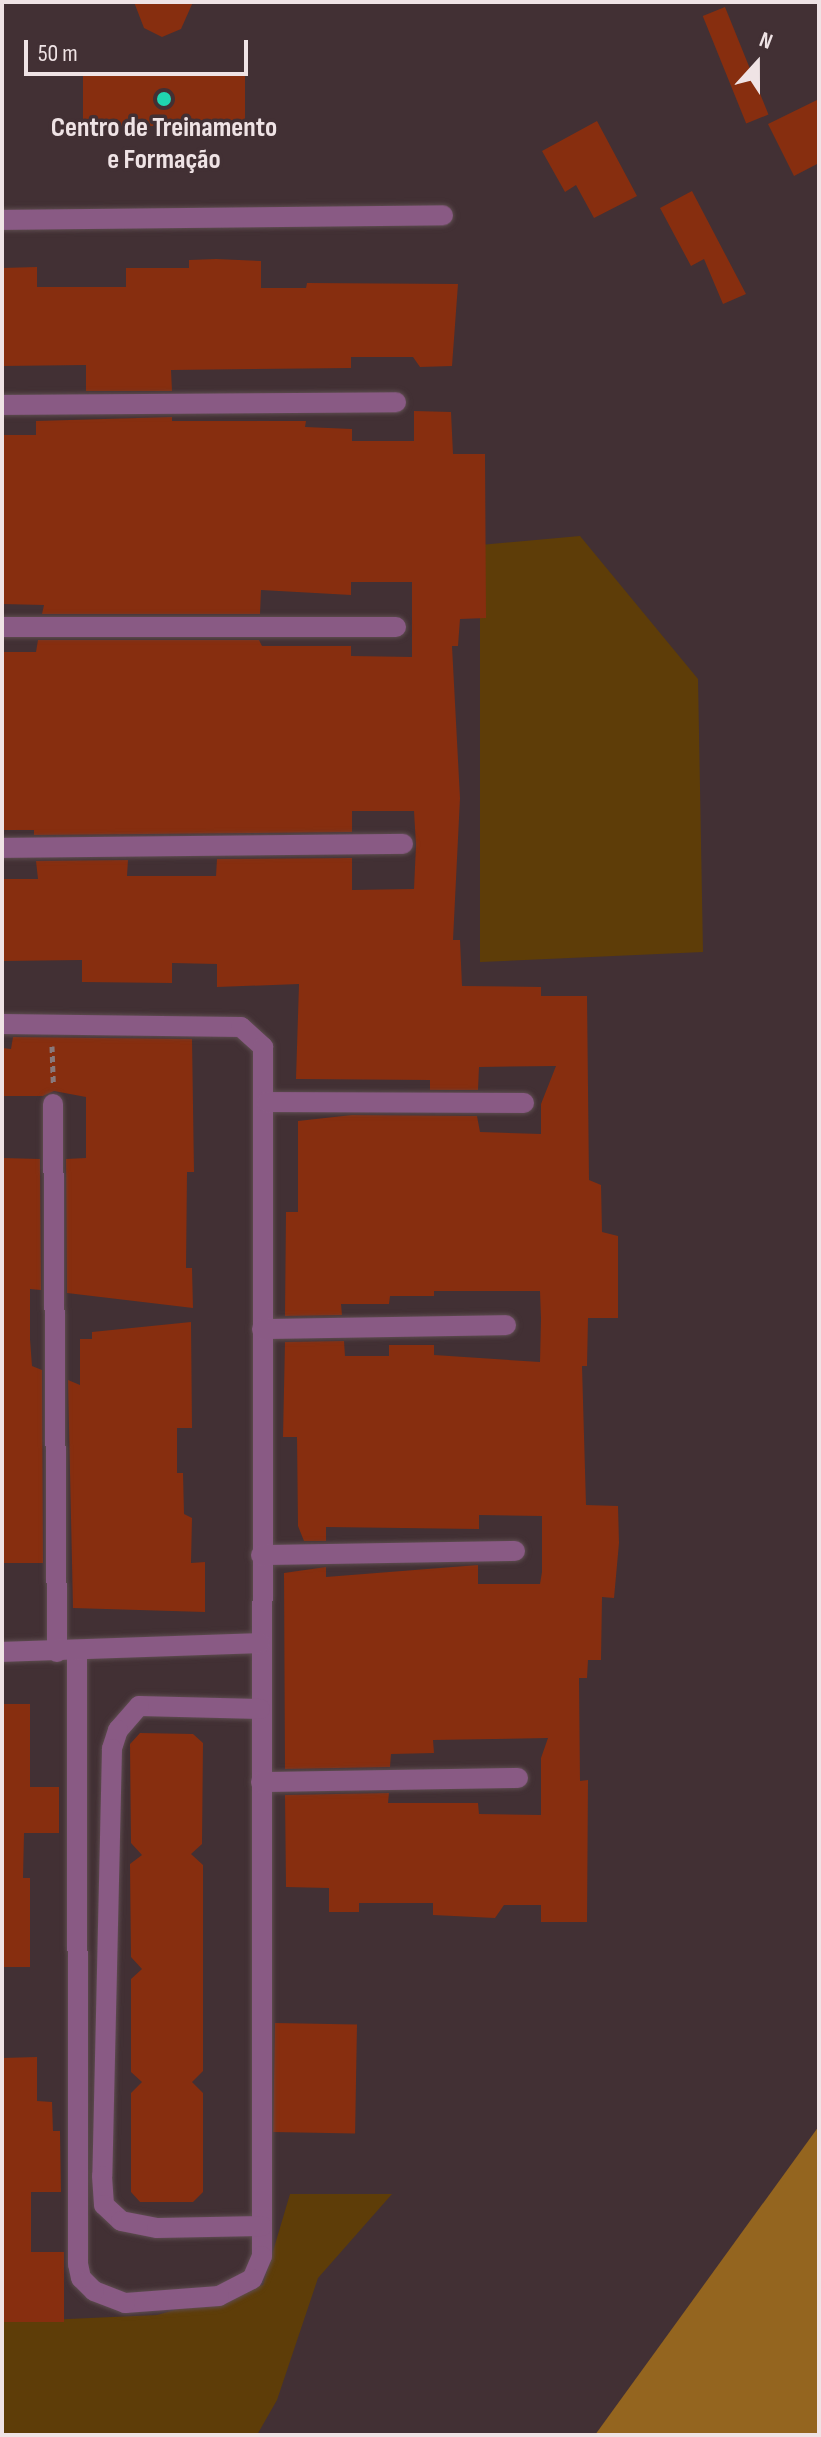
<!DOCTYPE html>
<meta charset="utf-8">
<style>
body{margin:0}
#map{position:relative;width:821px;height:2437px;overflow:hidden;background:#423034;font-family:"Sofia Sans Condensed",sans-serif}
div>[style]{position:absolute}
.green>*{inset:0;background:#5e3d08}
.forest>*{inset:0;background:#94651f}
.building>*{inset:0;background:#872e0f;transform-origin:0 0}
.path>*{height:5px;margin-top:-2.5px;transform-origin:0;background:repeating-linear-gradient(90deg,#88797c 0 6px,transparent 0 10px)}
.roads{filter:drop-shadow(0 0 2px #5e4d50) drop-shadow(0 0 2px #5e4d50)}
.minor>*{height:20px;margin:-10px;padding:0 10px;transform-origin:10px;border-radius:10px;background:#895a84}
.dots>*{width:22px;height:22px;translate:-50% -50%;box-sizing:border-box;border:4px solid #423034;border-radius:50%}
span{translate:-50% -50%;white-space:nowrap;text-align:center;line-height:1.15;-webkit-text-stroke:7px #423034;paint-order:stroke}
.poi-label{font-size:28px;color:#efe3e5;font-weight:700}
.frame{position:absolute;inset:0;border:4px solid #efe3e5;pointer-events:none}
.north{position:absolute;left:717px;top:24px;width:80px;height:80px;-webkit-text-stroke:6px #423034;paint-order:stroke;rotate:21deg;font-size:22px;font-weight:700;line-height:32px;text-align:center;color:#efe3e5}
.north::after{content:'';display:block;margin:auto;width:28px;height:36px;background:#efe3e5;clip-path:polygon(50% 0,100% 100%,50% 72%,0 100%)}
.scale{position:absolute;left:24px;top:40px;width:224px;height:36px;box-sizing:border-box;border:4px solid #efe3e5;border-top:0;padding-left:10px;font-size:24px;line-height:28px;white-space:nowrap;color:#efe3e5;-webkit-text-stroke:6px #423034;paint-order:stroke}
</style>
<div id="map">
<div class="green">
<i style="clip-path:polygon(580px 536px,698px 679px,703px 952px,480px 962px,480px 545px)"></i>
<i style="clip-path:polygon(290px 2194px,392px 2194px,318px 2278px,277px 2400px,257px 2435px,2px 2435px,2px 2322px,157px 2315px,263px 2285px)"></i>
</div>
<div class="forest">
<i style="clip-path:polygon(819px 2126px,819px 2435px,595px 2435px)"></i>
</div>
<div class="building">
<i style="clip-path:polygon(134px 2px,193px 2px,181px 29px,162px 37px,144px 28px)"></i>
<i style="left:725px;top:7px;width:116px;height:24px;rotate:68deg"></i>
<i style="left:83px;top:72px;width:162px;height:54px"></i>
<i style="clip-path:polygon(819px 99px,819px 163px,794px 176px,768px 124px)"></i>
<i style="clip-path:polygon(597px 121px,637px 196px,594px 218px,576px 185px,565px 192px,542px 151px)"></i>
<i style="clip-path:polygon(692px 191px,746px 294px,723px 304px,704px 259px,691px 266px,660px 208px)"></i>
<i style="clip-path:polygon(216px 259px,261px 261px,261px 288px,306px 288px,307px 283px,458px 284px,452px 366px,420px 367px,413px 357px,351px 357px,351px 368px,171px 370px,172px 391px,86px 391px,86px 365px,2px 366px,2px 268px,37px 267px,37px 287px,126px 287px,126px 268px,189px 268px,189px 260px)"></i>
<i style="clip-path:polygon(414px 411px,451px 412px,453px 454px,485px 454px,486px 618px,460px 619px,458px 646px,452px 646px,460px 798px,453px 940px,460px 940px,462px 986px,541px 987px,541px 996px,587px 996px,589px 1180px,601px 1185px,602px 1232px,618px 1236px,618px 1318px,588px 1318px,587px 1366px,582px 1366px,586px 1505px,618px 1506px,619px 1543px,614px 1598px,602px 1597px,601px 1660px,588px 1660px,587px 1678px,579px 1678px,580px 1781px,588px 1780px,587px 1922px,541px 1922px,541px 1905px,504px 1905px,495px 1918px,433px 1915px,433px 1903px,359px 1903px,359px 1912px,329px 1912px,329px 1888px,286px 1887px,285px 1795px,389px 1793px,388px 1803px,478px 1803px,479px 1814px,541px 1815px,541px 1758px,548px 1738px,433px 1740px,434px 1753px,391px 1754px,390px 1767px,285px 1769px,284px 1573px,326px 1567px,326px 1577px,478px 1565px,478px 1584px,540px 1584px,542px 1572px,542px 1516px,479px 1515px,479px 1529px,326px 1527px,326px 1541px,304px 1541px,298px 1526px,297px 1437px,283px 1437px,285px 1342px,344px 1341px,345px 1356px,389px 1356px,389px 1345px,434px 1345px,434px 1355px,540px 1362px,541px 1319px,540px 1291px,434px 1291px,434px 1296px,390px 1296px,389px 1304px,341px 1304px,342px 1315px,285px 1316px,286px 1212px,298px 1212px,298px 1121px,352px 1115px,477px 1116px,480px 1132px,541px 1134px,541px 1104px,556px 1066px,479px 1067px,478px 1090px,430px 1090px,430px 1080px,296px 1079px,299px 984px,217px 987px,217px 964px,172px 963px,172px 983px,82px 982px,82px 960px,2px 961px,2px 879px,38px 879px,36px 861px,128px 860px,127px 876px,216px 876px,217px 859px,352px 858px,352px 890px,414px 889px,416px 845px,414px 811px,352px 811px,352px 832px,34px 835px,34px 830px,2px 830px,2px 652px,36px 652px,38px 640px,259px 640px,262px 646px,351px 646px,351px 656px,412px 657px,412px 582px,351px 582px,351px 595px,261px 590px,260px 614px,42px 614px,44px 605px,2px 604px,2px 435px,36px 435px,36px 421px,172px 417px,172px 421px,306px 421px,305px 427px,352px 429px,352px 441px,414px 441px)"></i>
<i style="clip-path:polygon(13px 1037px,192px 1039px,194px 1172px,187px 1172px,186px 1268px,192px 1268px,193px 1308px,67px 1293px,66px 1159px,86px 1158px,86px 1097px,54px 1091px,43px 1096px,2px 1096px,2px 1048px,11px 1049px)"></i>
<i style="clip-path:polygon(2px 1158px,40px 1159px,41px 1290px,30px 1289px,30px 1339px,32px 1366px,42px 1370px,43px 1563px,2px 1563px)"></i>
<i style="clip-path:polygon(191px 1322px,192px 1428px,177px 1428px,177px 1473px,183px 1473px,184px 1514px,192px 1518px,191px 1563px,205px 1562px,205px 1612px,73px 1608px,68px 1380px,80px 1385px,80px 1339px,92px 1339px,92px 1332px)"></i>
<i style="clip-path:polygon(2px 1704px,30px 1704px,30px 1787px,59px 1787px,59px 1833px,24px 1833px,23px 1878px,30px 1878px,30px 1967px,2px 1967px)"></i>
<i style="clip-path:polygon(140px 1733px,193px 1734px,203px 1743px,202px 1844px,191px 1854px,203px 1865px,203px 2071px,192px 2082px,203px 2093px,203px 2192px,193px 2202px,140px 2202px,131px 2192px,131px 2093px,142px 2082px,131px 2072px,131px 1979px,142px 1969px,131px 1957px,130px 1864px,142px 1855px,131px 1843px,130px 1744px)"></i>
<i style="left:275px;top:2023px;width:82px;height:109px;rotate:1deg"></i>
<i style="clip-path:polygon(37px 2057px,37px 2101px,52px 2102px,53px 2131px,60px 2131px,61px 2192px,31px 2192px,31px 2252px,64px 2252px,64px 2322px,4px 2322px,2px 2058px)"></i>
</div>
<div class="path">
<i style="left:52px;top:1046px;width:38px;rotate:88deg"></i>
</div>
<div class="roads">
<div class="minor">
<i style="left:2px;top:220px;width:441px;rotate:-0.6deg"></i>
<i style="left:2px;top:405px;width:394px;rotate:-0.4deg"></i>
<i style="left:2px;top:627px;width:394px"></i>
<i style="left:2px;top:848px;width:401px;rotate:-0.6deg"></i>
<i style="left:2px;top:1024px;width:239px;rotate:0.7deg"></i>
<i style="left:241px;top:1027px;width:30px;rotate:42deg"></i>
<i style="left:263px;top:1047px;width:1209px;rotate:90.05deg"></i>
<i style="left:262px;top:2256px;width:25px;rotate:113deg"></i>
<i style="left:252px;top:2279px;width:37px;rotate:153deg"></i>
<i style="left:219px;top:2296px;width:94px;rotate:175.7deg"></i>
<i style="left:125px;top:2303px;width:33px;rotate:-159deg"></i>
<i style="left:94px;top:2291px;width:18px;rotate:-135deg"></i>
<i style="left:81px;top:2278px;width:14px;rotate:-102deg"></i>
<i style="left:78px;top:2264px;width:613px;rotate:-90.09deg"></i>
<i style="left:267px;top:1102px;width:257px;rotate:0.2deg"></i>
<i style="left:53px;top:1104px;width:548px;rotate:89.58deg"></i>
<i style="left:262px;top:1329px;width:244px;rotate:-0.9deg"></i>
<i style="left:261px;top:1555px;width:254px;rotate:-0.9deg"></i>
<i style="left:2px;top:1652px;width:258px;rotate:-2deg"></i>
<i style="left:260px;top:1709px;width:121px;rotate:-178.6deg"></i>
<i style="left:139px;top:1706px;width:32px;rotate:131deg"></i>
<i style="left:118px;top:1730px;width:20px;rotate:108deg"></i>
<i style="left:112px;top:1749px;width:427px;rotate:91.3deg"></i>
<i style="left:102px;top:2176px;width:29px;rotate:86deg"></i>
<i style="left:104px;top:2205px;width:23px;rotate:43deg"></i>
<i style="left:121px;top:2221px;width:37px;rotate:11deg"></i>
<i style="left:157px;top:2228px;width:105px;rotate:-1.1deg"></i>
<i style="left:261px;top:1782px;width:257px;rotate:-0.9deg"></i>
</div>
</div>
<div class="dots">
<i style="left:164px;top:99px;background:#20d5b0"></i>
</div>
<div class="poi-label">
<span style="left:164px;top:144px">Centro de Treinamento<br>e Formação</span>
</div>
<div class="frame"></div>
<div class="north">N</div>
<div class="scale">50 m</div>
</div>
